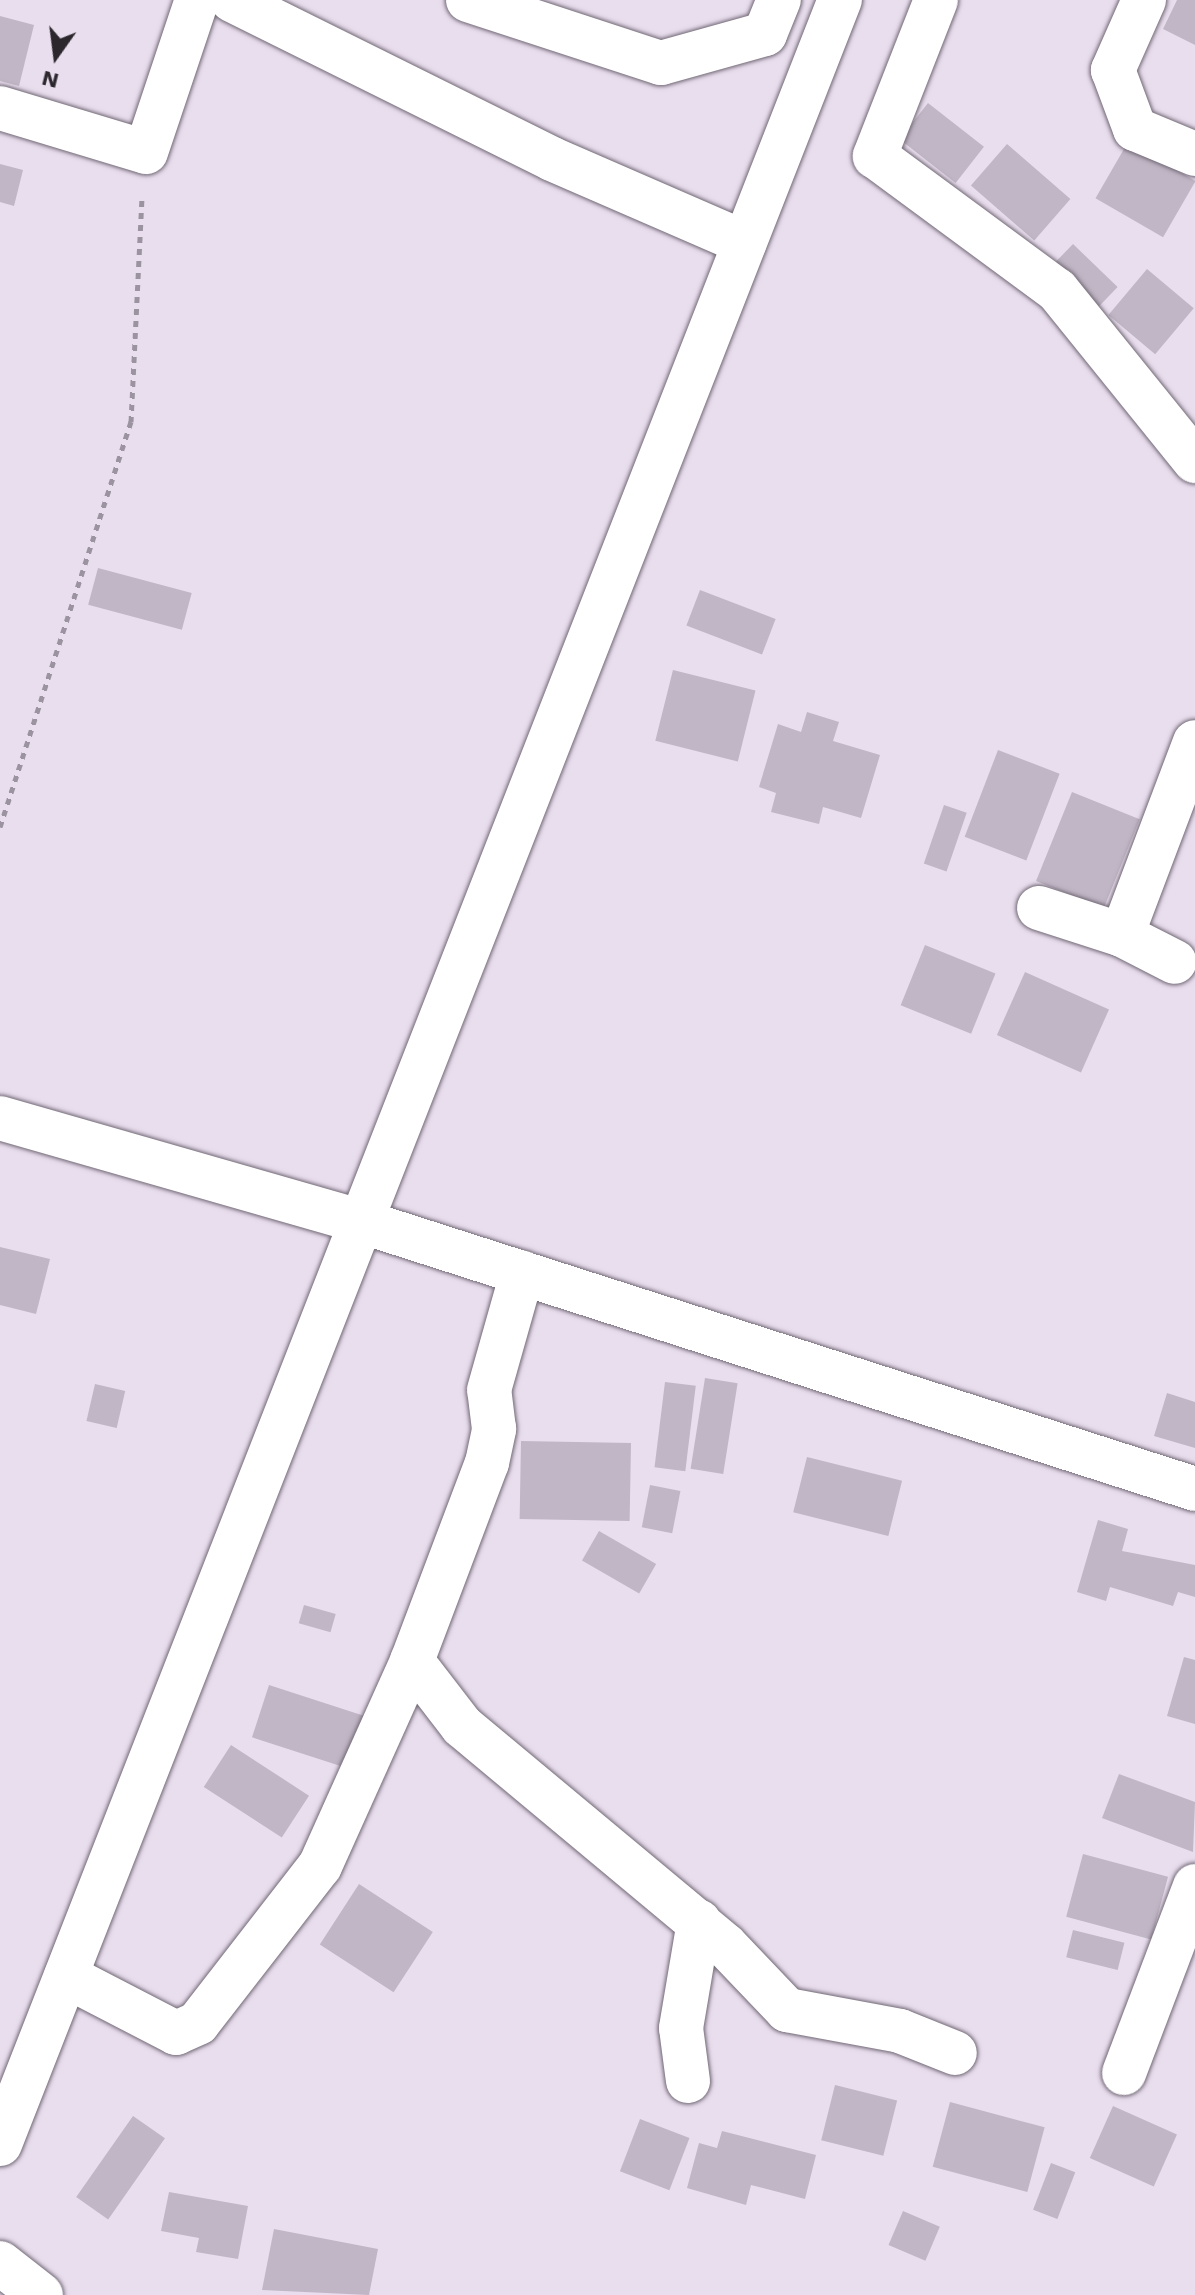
<!DOCTYPE html>
<style>
body{margin:0}
#map{position:relative;width:1195px;height:2295px;overflow:hidden;background:#e9deee;font-family:"Work Sans",sans-serif}
div>[style]{position:absolute}
.building>*{inset:0;background:#c0b6c5;transform-origin:0 0}
.path>*{height:5px;margin-top:-2.5px;transform-origin:0;background:repeating-linear-gradient(90deg,#9b939f 0 6px,transparent 0 12px)}
.roads{filter:drop-shadow(0 0 2px #716875) drop-shadow(0 0 2px #716875)}
.minor>*{height:44px;margin:-22px;padding:0 22px;transform-origin:22px;border-radius:22px;background:#fff}
.tertiary>*{height:44px;margin:-22px;padding:0 22px;transform-origin:22px;border-radius:22px;background:#fff}
span{translate:-50% -50%;white-space:nowrap;text-align:center;line-height:1.15;-webkit-text-stroke:7px #e9deee;paint-order:stroke}
.north{position:absolute;left:16px;top:16px;width:80px;height:80px;-webkit-text-stroke:6px #e9deee;paint-order:stroke;rotate:194deg;font-size:22px;font-weight:700;line-height:32px;text-align:center;color:#2b272d}
.north::after{content:'';display:block;margin:auto;width:28px;height:36px;background:#2b272d;clip-path:polygon(50% 0,100% 100%,50% 72%,0 100%)}
</style>
<div id="map">
<div class="building">
<i style="clip-path:polygon(1177px 0,1195px 0,1195px 45px,1163px 29px)"></i>
<i style="clip-path:polygon(0 16px,34px 25px,19px 86px,0 81px)"></i>
<i style="left:928px;top:103px;width:71px;height:46px;rotate:38deg"></i>
<i style="left:1128px;top:142px;width:78px;height:65px;rotate:30deg"></i>
<i style="left:1007px;top:144px;width:84px;height:55px;rotate:41deg"></i>
<i style="clip-path:polygon(0 164px,23px 170px,14px 206px,0 202px)"></i>
<i style="left:1073px;top:244px;width:62px;height:29px;rotate:44deg"></i>
<i style="left:1147px;top:269px;width:61px;height:60px;rotate:40deg"></i>
<i style="left:98px;top:568px;width:97px;height:38px;rotate:15deg"></i>
<i style="left:700px;top:590px;width:81px;height:38px;rotate:21deg"></i>
<i style="left:673px;top:670px;width:85px;height:73px;rotate:14deg"></i>
<i style="clip-path:polygon(807px 712px,839px 722px,833px 741px,880px 755px,861px 818px,823px 807px,819px 824px,771px 812px,776px 793px,759px 787px,778px 724px,801px 732px)"></i>
<i style="left:998px;top:750px;width:66px;height:93px;rotate:21deg"></i>
<i style="left:1072px;top:792px;width:73px;height:96px;rotate:22deg"></i>
<i style="left:944px;top:805px;width:24px;height:62px;rotate:19deg"></i>
<i style="left:925px;top:945px;width:76px;height:65px;rotate:22deg"></i>
<i style="left:1025px;top:972px;width:92px;height:69px;rotate:24deg"></i>
<i style="clip-path:polygon(0 1247px,50px 1259px,36px 1314px,0 1305px)"></i>
<i style="left:705px;top:1378px;width:33px;height:92px;rotate:9deg"></i>
<i style="left:665px;top:1382px;width:31px;height:86px;rotate:7deg"></i>
<i style="left:95px;top:1384px;width:31px;height:38px;rotate:13deg"></i>
<i style="clip-path:polygon(1167px 1393px,1195px 1402px,1195px 1448px,1154px 1436px)"></i>
<i style="left:521px;top:1441px;width:110px;height:78px;rotate:1deg"></i>
<i style="left:807px;top:1457px;width:98px;height:57px;rotate:14deg"></i>
<i style="left:650px;top:1485px;width:31px;height:43px;rotate:11deg"></i>
<i style="clip-path:polygon(1098px 1520px,1128px 1529px,1122px 1551px,1195px 1565px,1195px 1597px,1178px 1592px,1173px 1606px,1110px 1587px,1106px 1601px,1077px 1592px)"></i>
<i style="left:599px;top:1531px;width:66px;height:34px;rotate:30deg"></i>
<i style="left:304px;top:1605px;width:33px;height:19px;rotate:16deg"></i>
<i style="clip-path:polygon(1184px 1657px,1195px 1660px,1195px 1724px,1167px 1716px)"></i>
<i style="left:269px;top:1685px;width:102px;height:55px;rotate:18deg"></i>
<i style="left:231px;top:1745px;width:93px;height:50px;rotate:33deg"></i>
<i style="clip-path:polygon(1119px 1774px,1195px 1802px,1193px 1852px,1102px 1818px)"></i>
<i style="left:1083px;top:1854px;width:88px;height:65px;rotate:15deg"></i>
<i style="left:359px;top:1884px;width:88px;height:72px;rotate:33deg"></i>
<i style="left:1073px;top:1930px;width:53px;height:28px;rotate:14deg"></i>
<i style="left:835px;top:2085px;width:64px;height:57px;rotate:14deg"></i>
<i style="left:950px;top:2102px;width:98px;height:67px;rotate:15deg"></i>
<i style="left:1113px;top:2106px;width:70px;height:57px;rotate:24deg"></i>
<i style="left:133px;top:2116px;width:39px;height:99px;rotate:35deg"></i>
<i style="left:640px;top:2119px;width:53px;height:56px;rotate:21deg"></i>
<i style="clip-path:polygon(722px 2131px,816px 2155px,805px 2199px,751px 2185px,746px 2205px,687px 2188px,699px 2143px,717px 2148px)"></i>
<i style="left:1051px;top:2163px;width:26px;height:50px;rotate:21deg"></i>
<i style="clip-path:polygon(169px 2192px,248px 2206px,238px 2259px,196px 2252px,199px 2238px,161px 2231px)"></i>
<i style="left:903px;top:2211px;width:40px;height:37px;rotate:23deg"></i>
<i style="clip-path:polygon(274px 2229px,378px 2249px,369px 2295px,262px 2290px)"></i>
</div>
<div class="path">
<i style="left:0;top:827px;width:426px;rotate:-72.1deg"></i>
<i style="left:131px;top:422px;width:226px;rotate:-87.2deg"></i>
</div>
<div class="roads">
<div class="minor">
<i style="left:468px;top:0;width:203px;rotate:18.1deg"></i>
<i style="left:661px;top:63px;width:108px;rotate:-15.6deg"></i>
<i style="left:765px;top:34px;width:37px;rotate:-68deg"></i>
<i style="left:936px;top:0;width:168px;rotate:111.4deg"></i>
<i style="left:875px;top:156px;width:226px;rotate:36.4deg"></i>
<i style="left:1057px;top:290px;width:220px;rotate:51.1deg"></i>
<i style="left:1144px;top:0;width:77px;rotate:113.9deg"></i>
<i style="left:1113px;top:70px;width:63px;rotate:69.6deg"></i>
<i style="left:1135px;top:129px;width:65px;rotate:22.6deg"></i>
<i style="left:0;top:108px;width:152px;rotate:16.8deg"></i>
<i style="left:146px;top:152px;width:160px;rotate:-71.5deg"></i>
<i style="left:1039px;top:908px;width:87px;rotate:18deg"></i>
<i style="left:1122px;top:935px;width:59px;rotate:27deg"></i>
<i style="left:1122px;top:935px;width:206px;rotate:-69.3deg"></i>
<i style="left:0;top:1118px;width:374px;rotate:16deg"></i>
<i style="left:360px;top:1221px;width:877px;rotate:17.79deg"></i>
<i style="left:412px;top:1661px;width:82px;rotate:52.4deg"></i>
<i style="left:462px;top:1726px;width:342px;rotate:39.8deg"></i>
<i style="left:725px;top:1945px;width:90px;rotate:46.4deg"></i>
<i style="left:787px;top:2010px;width:115px;rotate:10.5deg"></i>
<i style="left:900px;top:2031px;width:59px;rotate:21.8deg"></i>
<i style="left:66px;top:1976px;width:124px;rotate:27.4deg"></i>
<i style="left:176px;top:2033px;width:24px;rotate:-24deg"></i>
<i style="left:198px;top:2023px;width:199px;rotate:-52.2deg"></i>
<i style="left:320px;top:1866px;width:225px;rotate:-65.8deg"></i>
<i style="left:412px;top:1661px;width:212px;rotate:-69.3deg"></i>
<i style="left:487px;top:1463px;width:35px;rotate:-78deg"></i>
<i style="left:494px;top:1429px;width:39px;rotate:-97deg"></i>
<i style="left:489px;top:1390px;width:122px;rotate:-74.2deg"></i>
<i style="left:1124px;top:2073px;width:200px;rotate:-69.2deg"></i>
<i style="left:688px;top:2081px;width:53px;rotate:-97.5deg"></i>
<i style="left:681px;top:2028px;width:108px;rotate:-80.4deg"></i>
<i style="left:0;top:2263px;width:52px;rotate:38deg"></i>
</div>
<div class="tertiary">
<i style="left:232px;top:0;width:357px;rotate:26.4deg"></i>
<i style="left:552px;top:159px;width:210px;rotate:23.5deg"></i>
<i style="left:0;top:2144px;width:2303px;rotate:-68.61deg"></i>
</div>
</div>
<div class="north">N</div>
</div>
